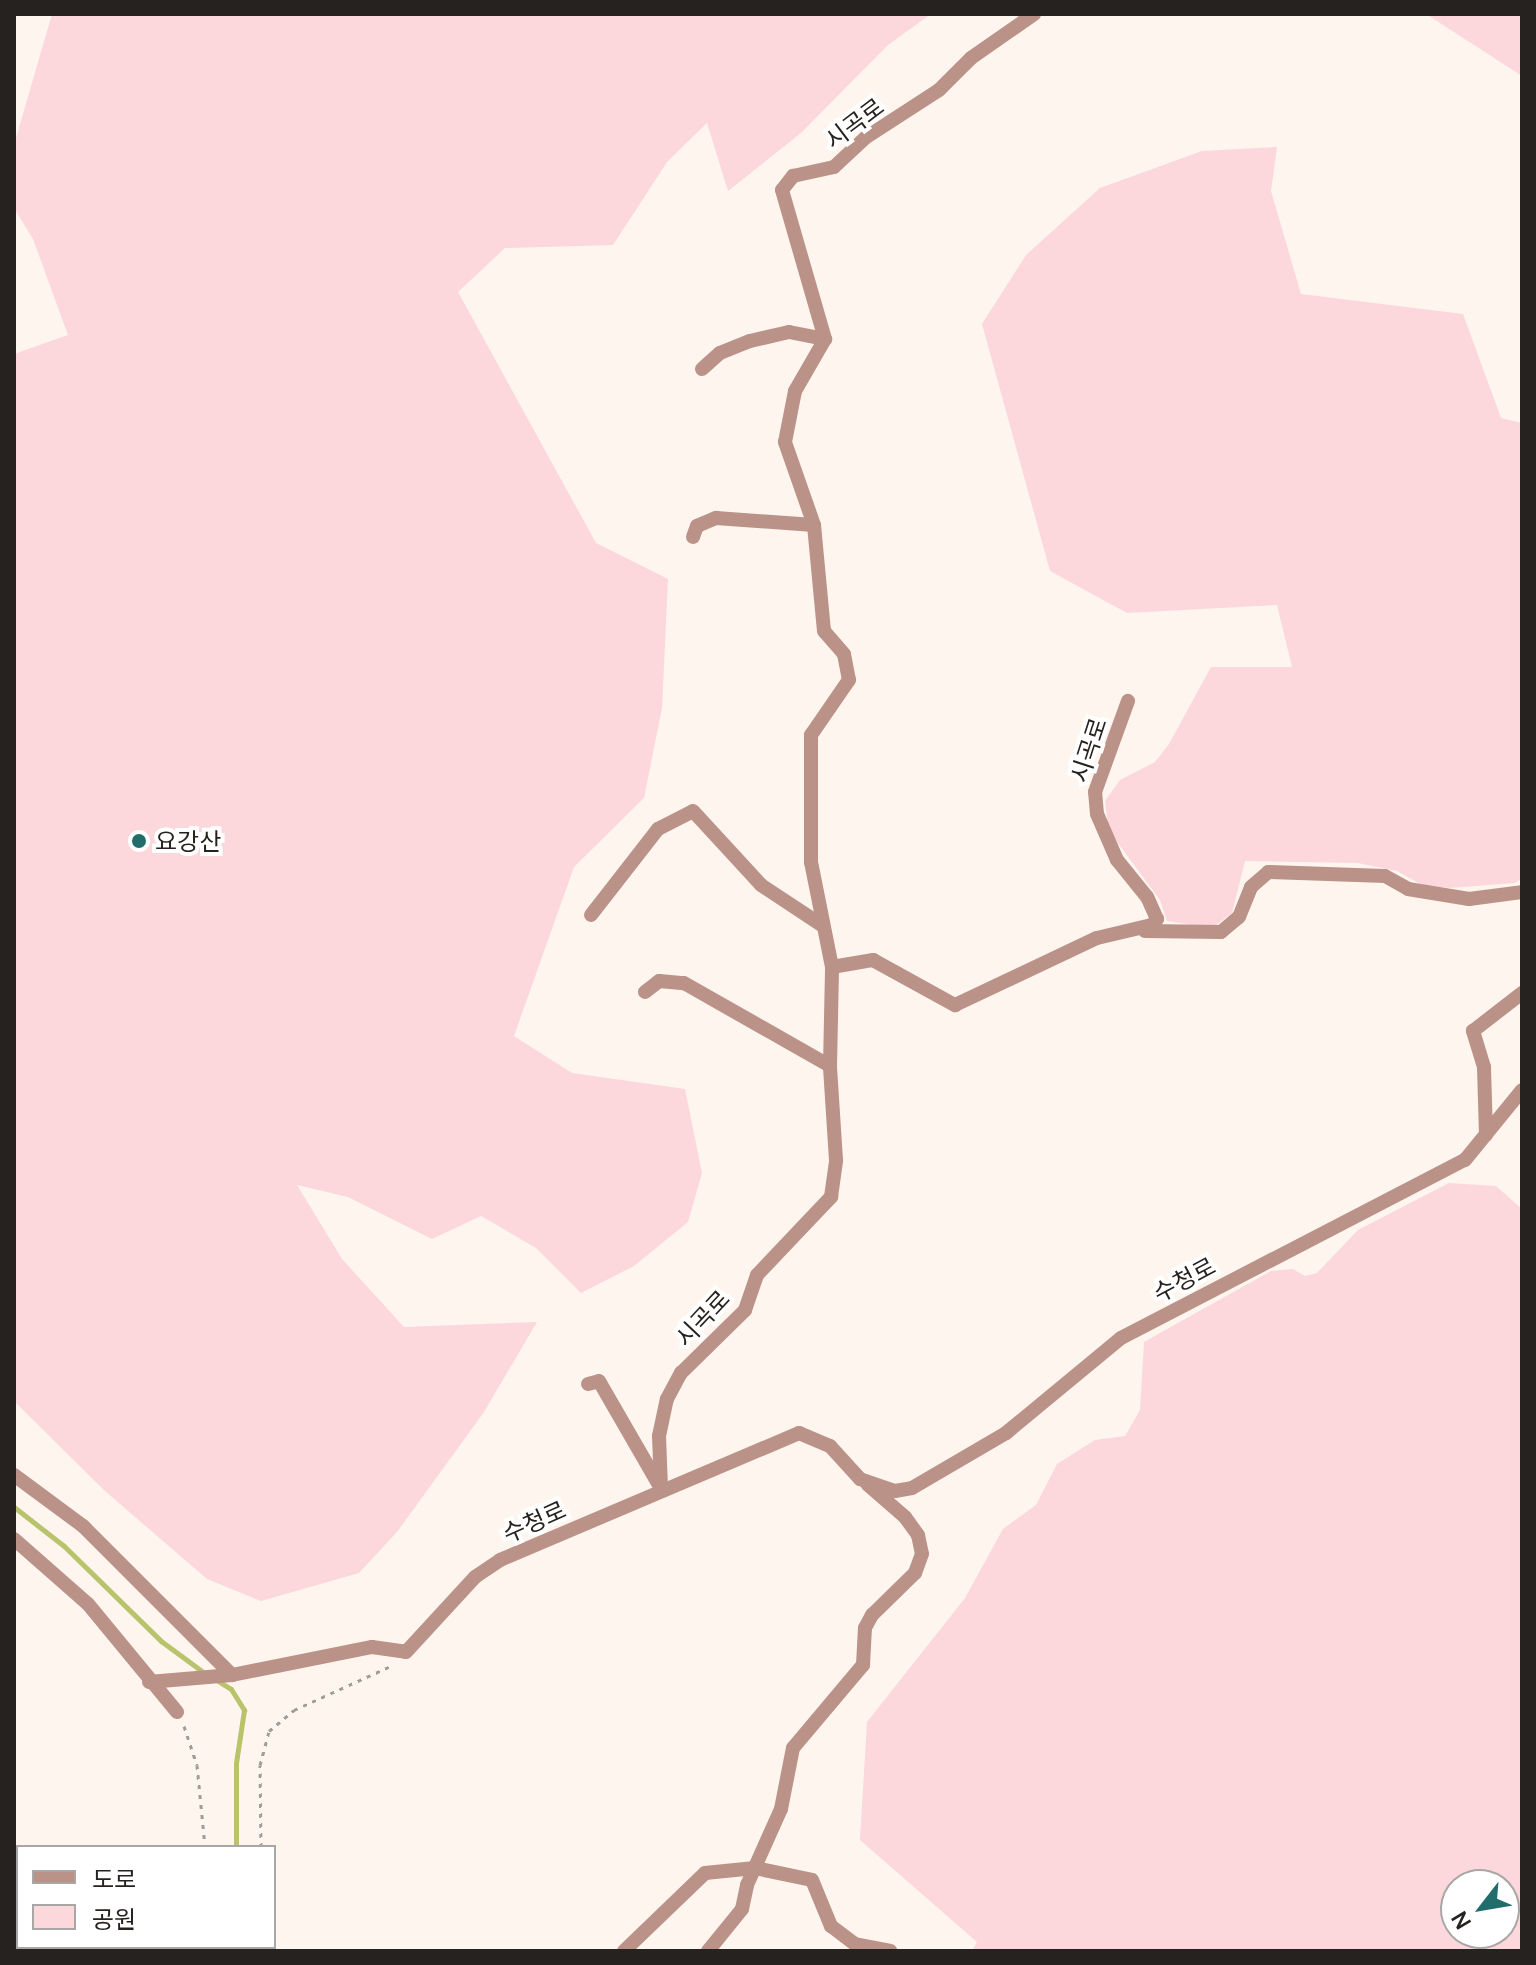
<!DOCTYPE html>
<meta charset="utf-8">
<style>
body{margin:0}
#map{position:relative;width:1536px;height:1965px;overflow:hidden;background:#fdf5ee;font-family:Manrope,"Noto Sans KR",sans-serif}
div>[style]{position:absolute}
.green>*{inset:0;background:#fcd7dc}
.stream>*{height:5px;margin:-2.5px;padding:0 2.5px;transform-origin:2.5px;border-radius:2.5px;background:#b9c36b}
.path>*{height:3px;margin-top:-1.5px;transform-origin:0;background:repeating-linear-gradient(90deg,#a29c97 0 4px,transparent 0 10px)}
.street>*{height:14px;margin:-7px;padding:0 7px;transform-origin:7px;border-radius:7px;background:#ba9288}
.dots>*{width:22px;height:22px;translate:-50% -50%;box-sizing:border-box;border:4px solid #fff;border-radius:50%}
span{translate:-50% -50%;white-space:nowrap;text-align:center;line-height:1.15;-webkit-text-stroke:8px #fff;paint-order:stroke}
.street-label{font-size:24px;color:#26221f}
.poi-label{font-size:24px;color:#26221f}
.left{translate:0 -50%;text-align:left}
.frame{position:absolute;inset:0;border:16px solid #26221f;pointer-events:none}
.legend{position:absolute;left:16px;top:1845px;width:260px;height:104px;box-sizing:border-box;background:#fff;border:2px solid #a8a7a5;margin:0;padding:10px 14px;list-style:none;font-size:24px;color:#26221f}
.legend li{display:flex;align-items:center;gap:16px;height:40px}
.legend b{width:40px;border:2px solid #a8a7a5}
.north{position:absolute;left:1440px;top:1869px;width:80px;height:80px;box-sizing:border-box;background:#fff;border:2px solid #a8a7a5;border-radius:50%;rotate:239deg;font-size:22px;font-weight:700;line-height:32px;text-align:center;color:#26221f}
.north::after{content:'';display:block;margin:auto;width:28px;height:36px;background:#216d6c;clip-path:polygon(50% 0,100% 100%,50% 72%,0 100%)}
</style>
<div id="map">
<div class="green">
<i style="clip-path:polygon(52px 14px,931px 14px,888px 45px,801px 133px,728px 191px,707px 123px,667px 162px,613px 245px,505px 248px,458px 292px,596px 543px,668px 579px,662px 708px,644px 798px,574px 867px,514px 1036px,572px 1073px,685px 1089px,702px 1173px,688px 1222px,634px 1266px,581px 1293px,536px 1248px,481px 1216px,432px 1239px,348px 1197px,297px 1185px,342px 1259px,404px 1327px,537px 1322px,484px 1412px,397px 1532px,359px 1573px,261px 1601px,207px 1579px,105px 1491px,14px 1401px,14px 354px,68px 335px,33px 239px,14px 208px,14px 145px)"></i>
<i style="clip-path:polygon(1426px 14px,1522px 14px,1522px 76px)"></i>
<i style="clip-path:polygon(1277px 147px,1271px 191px,1301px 294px,1463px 314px,1501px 418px,1522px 423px,1522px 878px,1515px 883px,1450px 888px,1422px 885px,1397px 871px,1358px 863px,1245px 861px,1232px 913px,1212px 928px,1167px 921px,1160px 900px,1109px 831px,1105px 801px,1120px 780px,1155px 762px,1169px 744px,1211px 667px,1292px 667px,1277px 605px,1127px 613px,1050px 571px,982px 324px,1026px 255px,1100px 188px,1202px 151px)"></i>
<i style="clip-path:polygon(evenodd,1449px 1183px,1496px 1186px,1522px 1209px,1522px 1951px,972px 1951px,977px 1942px,860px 1840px,867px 1722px,965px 1598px,1003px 1529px,1036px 1505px,1057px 1464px,1095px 1440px,1125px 1436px,1140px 1410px,1144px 1342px,1271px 1271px,1293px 1269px,1305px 1276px,1317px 1273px,1358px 1230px,1449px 1183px,1456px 1885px,1504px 1885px,1504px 1933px,1456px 1933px,1456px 1885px)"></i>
</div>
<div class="stream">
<i style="left:14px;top:1507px;width:63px;rotate:38deg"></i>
<i style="left:64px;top:1546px;width:136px;rotate:44.4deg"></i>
<i style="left:161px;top:1641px;width:56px;rotate:36.3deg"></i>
<i style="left:218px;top:1681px;width:15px;rotate:32deg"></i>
<i style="left:231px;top:1689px;width:25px;rotate:58deg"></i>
<i style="left:244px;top:1710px;width:54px;rotate:98.6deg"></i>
<i style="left:236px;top:1763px;width:84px;rotate:90deg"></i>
<i style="left:236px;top:1951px;width:4px;rotate:-76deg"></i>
</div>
<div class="path">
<i style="left:184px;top:1726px;width:41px;rotate:71.6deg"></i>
<i style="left:197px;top:1765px;width:82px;rotate:84.4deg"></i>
<i style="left:261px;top:1847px;width:82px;rotate:-90.7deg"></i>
<i style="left:260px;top:1765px;width:35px;rotate:-75deg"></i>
<i style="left:269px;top:1731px;width:33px;rotate:-40deg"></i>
<i style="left:294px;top:1710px;width:109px;rotate:-24.4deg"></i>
<i style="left:263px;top:1947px;width:4px;rotate:90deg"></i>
<i style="left:207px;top:1951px;width:4px;rotate:-76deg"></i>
</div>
<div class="street">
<i style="left:702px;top:369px;width:24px;rotate:-42deg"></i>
<i style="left:720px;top:353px;width:32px;rotate:-22deg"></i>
<i style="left:750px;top:341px;width:40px;rotate:-13deg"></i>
<i style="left:789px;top:332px;width:37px;rotate:11deg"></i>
<i style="left:693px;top:537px;width:12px;rotate:-70deg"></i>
<i style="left:697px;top:526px;width:21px;rotate:-23deg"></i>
<i style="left:716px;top:518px;width:98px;rotate:4.1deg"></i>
<i style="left:591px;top:915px;width:109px;rotate:-52.1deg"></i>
<i style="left:658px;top:829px;width:39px;rotate:-27deg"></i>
<i style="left:693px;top:811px;width:100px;rotate:47.4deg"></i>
<i style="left:761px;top:885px;width:71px;rotate:33.5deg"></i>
<i style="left:1145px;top:931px;width:76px;rotate:0.8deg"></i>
<i style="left:1221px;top:932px;width:23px;rotate:-40deg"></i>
<i style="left:1239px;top:917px;width:32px;rotate:-68deg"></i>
<i style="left:1251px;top:887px;width:23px;rotate:-41deg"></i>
<i style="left:1268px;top:872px;width:117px;rotate:2deg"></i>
<i style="left:1385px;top:876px;width:26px;rotate:29deg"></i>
<i style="left:1408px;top:889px;width:62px;rotate:9.3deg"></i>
<i style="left:1469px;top:899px;width:53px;rotate:-7.5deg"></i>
<i style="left:832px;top:967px;width:42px;rotate:-9.7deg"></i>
<i style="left:873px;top:960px;width:94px;rotate:28.8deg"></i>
<i style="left:955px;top:1005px;width:157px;rotate:-25.3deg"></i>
<i style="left:1097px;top:938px;width:57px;rotate:-13.3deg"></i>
<i style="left:1152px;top:925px;width:8px;rotate:-50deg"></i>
<i style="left:1157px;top:919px;width:24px;rotate:-114deg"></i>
<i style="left:1147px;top:897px;width:48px;rotate:-129deg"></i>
<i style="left:1117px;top:860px;width:50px;rotate:-113.5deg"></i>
<i style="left:1097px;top:814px;width:22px;rotate:-95deg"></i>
<i style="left:1095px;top:792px;width:97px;rotate:-70.1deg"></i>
<i style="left:645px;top:992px;width:18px;rotate:-38deg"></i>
<i style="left:659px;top:981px;width:25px;rotate:5deg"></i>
<i style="left:684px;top:983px;width:168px;rotate:29.6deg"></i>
<i style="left:1486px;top:1135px;width:68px;rotate:-91.7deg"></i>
<i style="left:1484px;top:1067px;width:38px;rotate:-107deg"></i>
<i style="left:1473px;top:1031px;width:62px;rotate:-37.8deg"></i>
<i style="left:588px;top:1384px;width:11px;rotate:-15deg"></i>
<i style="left:599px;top:1381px;width:120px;rotate:60deg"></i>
<i style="left:14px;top:1475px;width:86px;rotate:36.5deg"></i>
<i style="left:83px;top:1526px;width:211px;rotate:45deg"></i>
<i style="left:661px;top:1488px;width:52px;rotate:-92.2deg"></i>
<i style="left:659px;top:1436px;width:38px;rotate:-78deg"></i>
<i style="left:667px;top:1399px;width:30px;rotate:-62deg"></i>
<i style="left:681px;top:1373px;width:90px;rotate:-44.5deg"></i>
<i style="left:745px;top:1310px;width:37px;rotate:-71deg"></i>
<i style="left:757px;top:1275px;width:108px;rotate:-46.5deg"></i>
<i style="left:831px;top:1197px;width:37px;rotate:-82deg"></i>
<i style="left:836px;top:1160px;width:94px;rotate:-93.7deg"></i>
<i style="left:830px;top:1066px;width:99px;rotate:-88.8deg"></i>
<i style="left:832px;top:967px;width:107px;rotate:-101.3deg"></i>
<i style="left:811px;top:862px;width:127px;rotate:-90deg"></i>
<i style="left:811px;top:735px;width:67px;rotate:-55.4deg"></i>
<i style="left:849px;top:680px;width:26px;rotate:-101deg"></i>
<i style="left:844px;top:654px;width:30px;rotate:-131deg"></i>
<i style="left:824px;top:631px;width:106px;rotate:-95.4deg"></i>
<i style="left:814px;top:525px;width:88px;rotate:-109.3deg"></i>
<i style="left:785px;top:442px;width:52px;rotate:-78.9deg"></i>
<i style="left:795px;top:391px;width:60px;rotate:-60deg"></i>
<i style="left:825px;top:339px;width:155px;rotate:-106.1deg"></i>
<i style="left:782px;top:190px;width:18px;rotate:-52deg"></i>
<i style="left:793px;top:176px;width:42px;rotate:-12.4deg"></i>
<i style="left:834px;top:167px;width:42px;rotate:-43.1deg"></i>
<i style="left:865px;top:138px;width:88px;rotate:-33deg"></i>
<i style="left:939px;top:90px;width:45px;rotate:-45deg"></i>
<i style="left:971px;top:58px;width:77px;rotate:-34.9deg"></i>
<i style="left:14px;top:1539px;width:98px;rotate:41.3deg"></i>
<i style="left:88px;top:1604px;width:140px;rotate:50.5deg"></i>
<i style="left:149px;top:1682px;width:83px;rotate:-4.8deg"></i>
<i style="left:232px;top:1675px;width:143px;rotate:-11.3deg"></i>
<i style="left:372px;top:1647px;width:34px;rotate:8deg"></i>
<i style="left:406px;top:1652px;width:102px;rotate:-47.4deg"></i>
<i style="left:475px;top:1577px;width:30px;rotate:-34deg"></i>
<i style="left:500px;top:1560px;width:325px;rotate:-23deg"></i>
<i style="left:799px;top:1433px;width:34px;rotate:23deg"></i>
<i style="left:830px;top:1446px;width:45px;rotate:47.7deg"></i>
<i style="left:860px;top:1479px;width:37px;rotate:19deg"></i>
<i style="left:895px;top:1491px;width:17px;rotate:-10deg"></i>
<i style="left:912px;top:1488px;width:109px;rotate:-30.3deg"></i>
<i style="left:1006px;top:1433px;width:149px;rotate:-39.6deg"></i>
<i style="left:1121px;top:1338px;width:387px;rotate:-27.4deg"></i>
<i style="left:1465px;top:1160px;width:90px;rotate:-50.8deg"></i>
<i style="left:624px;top:1951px;width:112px;rotate:-43.9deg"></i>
<i style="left:705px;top:1873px;width:50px;rotate:-5.7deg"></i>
<i style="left:755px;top:1868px;width:58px;rotate:11.9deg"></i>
<i style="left:812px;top:1880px;width:50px;rotate:67.6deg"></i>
<i style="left:831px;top:1926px;width:30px;rotate:37deg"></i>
<i style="left:855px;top:1944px;width:36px;rotate:11deg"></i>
<i style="left:708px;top:1951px;width:54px;rotate:-51deg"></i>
<i style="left:742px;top:1909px;width:25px;rotate:-78deg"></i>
<i style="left:747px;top:1885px;width:83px;rotate:-65.9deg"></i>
<i style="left:781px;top:1809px;width:62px;rotate:-78.9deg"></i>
<i style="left:793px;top:1748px;width:109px;rotate:-49.9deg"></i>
<i style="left:863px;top:1665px;width:37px;rotate:-87deg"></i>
<i style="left:865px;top:1628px;width:15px;rotate:-62deg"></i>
<i style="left:872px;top:1615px;width:60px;rotate:-44.3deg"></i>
<i style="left:915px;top:1573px;width:20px;rotate:-70deg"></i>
<i style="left:922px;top:1554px;width:19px;rotate:-102deg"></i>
<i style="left:918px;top:1535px;width:22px;rotate:-126deg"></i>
<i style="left:905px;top:1517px;width:50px;rotate:-139deg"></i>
</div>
<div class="dots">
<i style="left:139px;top:841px;background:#216d6c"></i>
</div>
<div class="street-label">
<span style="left:854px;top:123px;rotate:-37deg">시곡로</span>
<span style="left:1088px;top:750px;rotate:-72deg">시곡로</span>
<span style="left:1184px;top:1279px;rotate:-28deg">수청로</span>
<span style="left:702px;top:1318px;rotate:-47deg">시곡로</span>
<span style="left:534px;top:1521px;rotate:-24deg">수청로</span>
</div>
<div class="poi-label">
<span class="left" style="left:155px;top:841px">요강산</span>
</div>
<div class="frame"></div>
<ul class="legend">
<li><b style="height:10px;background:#ba9288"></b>도로</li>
<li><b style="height:22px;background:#fcd7dc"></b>공원</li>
</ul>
<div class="north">N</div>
</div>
